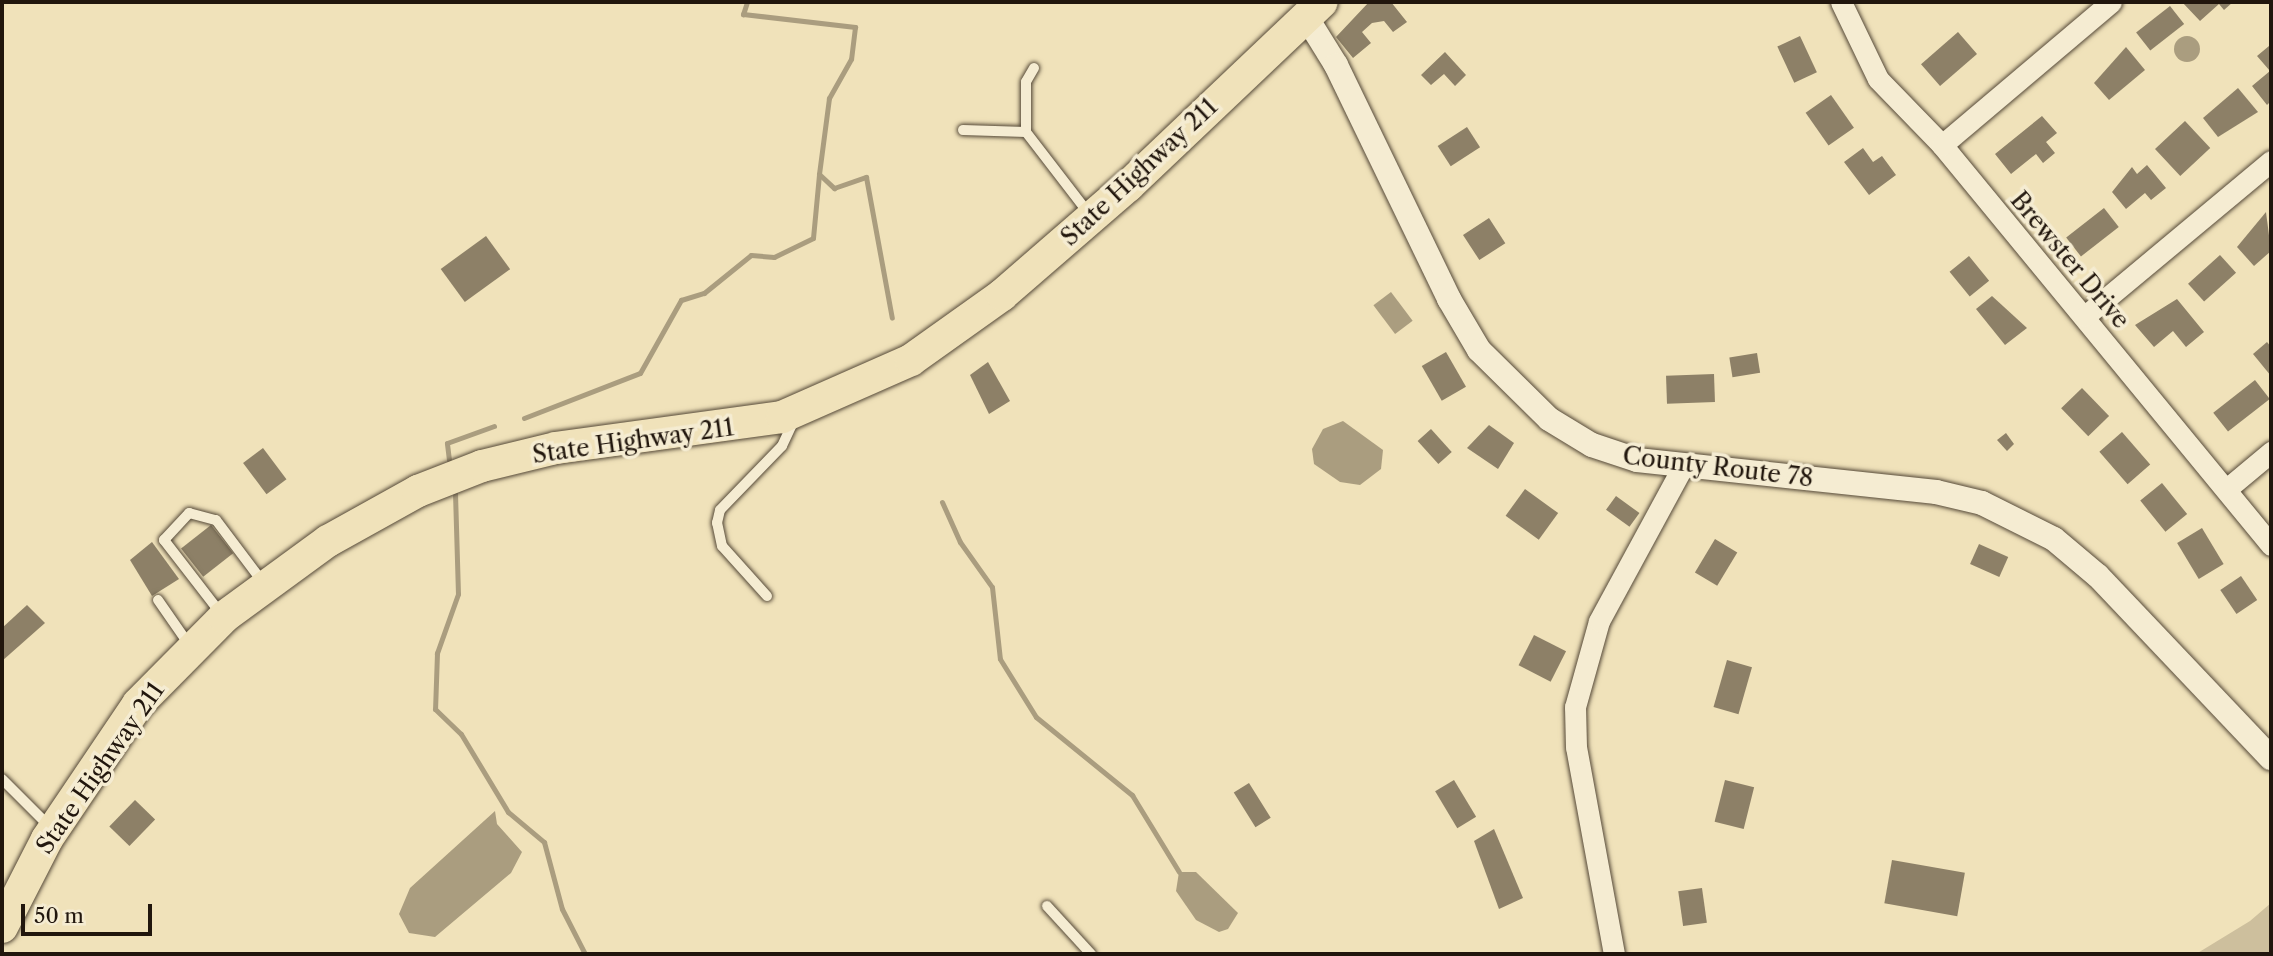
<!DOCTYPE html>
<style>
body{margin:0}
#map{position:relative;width:2273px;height:956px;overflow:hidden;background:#f0e2ba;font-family:"Libre Caslon Text",serif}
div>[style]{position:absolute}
.green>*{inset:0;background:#cdbf9d}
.water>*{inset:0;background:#aa9d7f;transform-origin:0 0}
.round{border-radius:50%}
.stream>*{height:5px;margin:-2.5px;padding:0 2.5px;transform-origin:2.5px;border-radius:2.5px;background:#aa9d7f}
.building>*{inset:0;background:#8d8067;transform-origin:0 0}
.roads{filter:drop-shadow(0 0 2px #554938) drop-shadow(0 0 2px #554938)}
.service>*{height:10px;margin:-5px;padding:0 5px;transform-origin:5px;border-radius:5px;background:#f5ecd2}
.minor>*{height:21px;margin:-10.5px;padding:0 10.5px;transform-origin:10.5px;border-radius:10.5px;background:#f5ecd2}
.tertiary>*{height:24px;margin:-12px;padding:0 12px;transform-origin:12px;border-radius:12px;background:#f5ecd2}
.primary>*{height:32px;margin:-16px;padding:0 16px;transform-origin:16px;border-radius:16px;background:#f0e2ba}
span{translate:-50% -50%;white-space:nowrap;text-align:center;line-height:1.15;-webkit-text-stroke:7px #f5ecd2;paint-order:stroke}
.street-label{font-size:24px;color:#21160d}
.frame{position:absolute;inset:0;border:4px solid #21160d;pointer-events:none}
.scale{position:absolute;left:21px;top:904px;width:131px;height:32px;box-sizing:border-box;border:4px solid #21160d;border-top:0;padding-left:9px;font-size:21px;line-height:24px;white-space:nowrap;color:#21160d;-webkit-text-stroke:5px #f5ecd2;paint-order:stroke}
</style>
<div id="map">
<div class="green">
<i style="clip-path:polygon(2271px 903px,2271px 954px,2196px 954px,2250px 921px)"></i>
</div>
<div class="water">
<i class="round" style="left:2174px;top:36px;width:26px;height:26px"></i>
<i style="left:1391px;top:292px;width:36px;height:22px;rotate:53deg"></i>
<i style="clip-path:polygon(1343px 421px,1383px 450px,1381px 469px,1360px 485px,1340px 482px,1314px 464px,1312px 449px,1323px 429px)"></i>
<i style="clip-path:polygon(495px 811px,497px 824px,522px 852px,511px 873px,435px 937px,409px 933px,399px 914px,410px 888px)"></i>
<i style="clip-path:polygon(1179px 872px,1196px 872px,1238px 913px,1228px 929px,1219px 932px,1196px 920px,1176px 891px)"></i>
</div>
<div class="stream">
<i style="left:747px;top:2px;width:13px;rotate:108deg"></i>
<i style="left:743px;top:14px;width:113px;rotate:6.6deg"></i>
<i style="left:855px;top:27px;width:32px;rotate:97deg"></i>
<i style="left:851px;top:59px;width:45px;rotate:119.4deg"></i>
<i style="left:829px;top:98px;width:77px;rotate:97.5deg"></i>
<i style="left:819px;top:174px;width:21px;rotate:43deg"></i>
<i style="left:834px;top:188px;width:34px;rotate:-19deg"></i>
<i style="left:866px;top:177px;width:143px;rotate:79.6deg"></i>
<i style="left:524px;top:418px;width:124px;rotate:-21.2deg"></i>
<i style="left:640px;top:373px;width:84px;rotate:-60.7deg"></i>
<i style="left:681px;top:300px;width:24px;rotate:-17deg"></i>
<i style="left:704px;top:293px;width:60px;rotate:-39deg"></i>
<i style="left:751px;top:255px;width:23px;rotate:5deg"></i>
<i style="left:774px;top:257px;width:43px;rotate:-26deg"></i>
<i style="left:813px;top:238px;width:63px;rotate:-84.6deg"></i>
<i style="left:449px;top:460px;width:17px;rotate:-97deg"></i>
<i style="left:447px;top:443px;width:50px;rotate:-19.9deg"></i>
<i style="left:455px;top:493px;width:101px;rotate:88.3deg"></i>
<i style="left:458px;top:594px;width:63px;rotate:109.6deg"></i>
<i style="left:437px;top:653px;width:56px;rotate:92deg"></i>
<i style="left:435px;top:709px;width:36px;rotate:44deg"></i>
<i style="left:461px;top:734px;width:91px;rotate:58.9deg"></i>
<i style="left:508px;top:812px;width:47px;rotate:39.8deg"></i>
<i style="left:544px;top:842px;width:69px;rotate:75deg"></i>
<i style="left:562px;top:909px;width:51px;rotate:62.9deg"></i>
<i style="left:942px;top:502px;width:44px;rotate:65.8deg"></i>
<i style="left:960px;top:542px;width:55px;rotate:54.6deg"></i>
<i style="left:992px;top:587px;width:72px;rotate:83.7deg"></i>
<i style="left:1000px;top:659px;width:68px;rotate:58.2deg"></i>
<i style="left:1036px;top:717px;width:124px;rotate:39.1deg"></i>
<i style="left:1132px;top:795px;width:90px;rotate:58.6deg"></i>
</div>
<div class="building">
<i style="clip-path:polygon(1369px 2px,1391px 2px,1407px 22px,1393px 32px,1384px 21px,1372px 23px,1362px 32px,1371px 43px,1353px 58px,1336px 37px)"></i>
<i style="clip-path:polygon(2182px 2px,2233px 2px,2224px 10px,2219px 4px,2200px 21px)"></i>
<i style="left:2170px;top:6px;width:23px;height:43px;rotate:52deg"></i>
<i style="left:1958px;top:32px;width:29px;height:49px;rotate:49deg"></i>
<i style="left:1800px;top:36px;width:40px;height:25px;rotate:65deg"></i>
<i style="clip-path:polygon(2269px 46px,2271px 101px,2267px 105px,2252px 86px,2270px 71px,2257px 56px)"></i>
<i style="clip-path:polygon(2126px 47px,2145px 70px,2109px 100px,2094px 83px)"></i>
<i style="clip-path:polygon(1445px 52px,1466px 75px,1455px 86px,1444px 74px,1431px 85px,1421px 75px)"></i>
<i style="clip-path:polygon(2238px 88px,2258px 112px,2218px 137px,2203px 118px)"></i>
<i style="left:1831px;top:95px;width:40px;height:31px;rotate:55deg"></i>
<i style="clip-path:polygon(2042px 116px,2057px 133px,2046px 142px,2055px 153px,2043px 163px,2036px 154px,2011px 174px,1995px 154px)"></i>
<i style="left:2185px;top:121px;width:37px;height:41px;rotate:47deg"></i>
<i style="left:1467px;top:127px;width:24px;height:35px;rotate:57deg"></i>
<i style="clip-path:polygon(1863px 148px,1873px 162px,1882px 156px,1896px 175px,1869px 195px,1844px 162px)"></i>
<i style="clip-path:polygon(2147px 165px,2166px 188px,2151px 200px,2145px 193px,2126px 209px,2112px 192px,2132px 167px,2137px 174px)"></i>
<i style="left:2104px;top:208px;width:24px;height:48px;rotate:52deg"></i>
<i style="clip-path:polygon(2266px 212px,2271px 251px,2254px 266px,2237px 247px)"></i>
<i style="left:1489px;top:218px;width:30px;height:31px;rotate:57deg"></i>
<i style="left:486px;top:236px;width:41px;height:56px;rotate:54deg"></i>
<i style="left:2220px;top:255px;width:24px;height:43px;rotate:48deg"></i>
<i style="left:1969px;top:256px;width:32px;height:25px;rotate:51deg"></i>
<i style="clip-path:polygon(1992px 296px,2027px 328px,2005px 345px,1976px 309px)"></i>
<i style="clip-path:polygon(2177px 299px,2204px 332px,2186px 347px,2173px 331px,2154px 347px,2135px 325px)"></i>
<i style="clip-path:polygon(2267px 342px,2271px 347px,2271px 376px,2253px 354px)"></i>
<i style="left:1446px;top:352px;width:40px;height:28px;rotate:60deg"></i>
<i style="left:1757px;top:353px;width:20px;height:28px;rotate:81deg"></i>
<i style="clip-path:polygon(988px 362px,1010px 401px,989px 414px,970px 375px)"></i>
<i style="left:1714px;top:374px;width:28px;height:48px;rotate:88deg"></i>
<i style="left:2255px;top:380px;width:24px;height:53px;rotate:52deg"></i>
<i style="left:2082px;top:388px;width:39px;height:29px;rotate:46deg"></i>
<i style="clip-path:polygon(1489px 425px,1514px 443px,1498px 469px,1467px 448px)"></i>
<i style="left:1431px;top:429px;width:31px;height:18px;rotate:48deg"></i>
<i style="left:2122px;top:432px;width:43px;height:30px;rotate:49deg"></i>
<i style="clip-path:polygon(2006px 433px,2014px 444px,2007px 451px,1997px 440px)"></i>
<i style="left:263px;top:448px;width:39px;height:25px;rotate:53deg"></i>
<i style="left:2162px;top:483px;width:40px;height:28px;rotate:51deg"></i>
<i style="left:1525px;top:489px;width:41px;height:33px;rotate:36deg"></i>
<i style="left:1616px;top:496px;width:29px;height:17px;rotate:36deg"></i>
<i style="left:211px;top:525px;width:36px;height:38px;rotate:52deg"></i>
<i style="left:2202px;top:528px;width:42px;height:29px;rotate:59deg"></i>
<i style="left:1715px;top:539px;width:26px;height:39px;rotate:31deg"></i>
<i style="clip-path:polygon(152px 542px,179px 579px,152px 596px,130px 560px)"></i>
<i style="left:1979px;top:544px;width:32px;height:22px;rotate:24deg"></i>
<i style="left:2241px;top:576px;width:29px;height:25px;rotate:56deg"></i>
<i style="clip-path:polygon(27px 605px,45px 623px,2px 661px,2px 628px)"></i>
<i style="left:1534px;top:635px;width:36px;height:34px;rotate:27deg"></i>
<i style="left:1727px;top:660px;width:26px;height:49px;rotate:16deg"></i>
<i style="left:1454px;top:780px;width:43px;height:22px;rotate:59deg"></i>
<i style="left:1725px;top:780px;width:30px;height:43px;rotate:14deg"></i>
<i style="left:1249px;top:783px;width:41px;height:18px;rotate:58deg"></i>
<i style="left:135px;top:800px;width:28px;height:37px;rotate:44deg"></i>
<i style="clip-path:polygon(1494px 829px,1523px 898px,1499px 909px,1474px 841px)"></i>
<i style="left:1892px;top:860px;width:74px;height:44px;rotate:10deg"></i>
<i style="left:1702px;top:888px;width:35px;height:24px;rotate:82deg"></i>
</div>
<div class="roads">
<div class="service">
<i style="left:1034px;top:68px;width:16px;rotate:120deg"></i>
<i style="left:1026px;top:82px;width:50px;rotate:90deg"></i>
<i style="left:1026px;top:132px;width:105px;rotate:52.4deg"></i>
<i style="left:963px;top:130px;width:63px;rotate:1.8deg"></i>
<i style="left:767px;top:596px;width:67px;rotate:-132deg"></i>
<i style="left:722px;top:546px;width:24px;rotate:-102deg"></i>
<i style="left:717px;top:523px;width:13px;rotate:-77deg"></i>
<i style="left:720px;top:510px;width:89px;rotate:-45.9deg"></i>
<i style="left:782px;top:446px;width:29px;rotate:-65deg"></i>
<i style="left:158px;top:600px;width:56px;rotate:55.2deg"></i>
<i style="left:222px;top:615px;width:95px;rotate:-127.7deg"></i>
<i style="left:164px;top:540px;width:37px;rotate:-47deg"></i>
<i style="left:189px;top:513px;width:28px;rotate:15deg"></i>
<i style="left:216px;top:520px;width:81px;rotate:53deg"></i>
<i style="left:2px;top:779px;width:69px;rotate:45deg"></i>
<i style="left:1047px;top:906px;width:65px;rotate:47.5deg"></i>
</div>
<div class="minor">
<i style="left:1841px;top:2px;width:85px;rotate:64.3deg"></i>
<i style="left:1878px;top:79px;width:92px;rotate:45.9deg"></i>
<i style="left:1942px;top:145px;width:518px;rotate:50.56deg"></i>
<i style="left:1942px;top:145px;width:221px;rotate:-40.2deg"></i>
<i style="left:2085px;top:316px;width:242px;rotate:-39.8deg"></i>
<i style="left:2229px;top:487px;width:55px;rotate:-39.8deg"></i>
<i style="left:1614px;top:954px;width:210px;rotate:-100.4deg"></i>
<i style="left:1576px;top:747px;width:40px;rotate:-91.4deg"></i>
<i style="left:1575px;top:707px;width:89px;rotate:-74.4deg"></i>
<i style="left:1599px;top:621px;width:176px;rotate:-61.5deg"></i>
</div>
<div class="tertiary">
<i style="left:1305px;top:15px;width:59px;rotate:58.2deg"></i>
<i style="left:1336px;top:65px;width:260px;rotate:64.2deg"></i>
<i style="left:1449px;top:299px;width:59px;rotate:59.5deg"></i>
<i style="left:1479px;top:350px;width:98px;rotate:44.6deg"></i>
<i style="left:1549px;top:419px;width:50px;rotate:31.2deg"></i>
<i style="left:1592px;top:445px;width:47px;rotate:18.4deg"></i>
<i style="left:1637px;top:460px;width:301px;rotate:6.1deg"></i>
<i style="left:1936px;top:492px;width:47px;rotate:13.4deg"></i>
<i style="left:1982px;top:503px;width:80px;rotate:26.6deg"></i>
<i style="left:2054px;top:539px;width:57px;rotate:40.1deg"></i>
<i style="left:2098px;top:576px;width:251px;rotate:46.5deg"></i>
</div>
<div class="primary">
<i style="left:2px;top:927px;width:99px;rotate:-62.9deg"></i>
<i style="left:47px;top:839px;width:163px;rotate:-56deg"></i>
<i style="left:138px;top:704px;width:122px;rotate:-45.3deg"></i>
<i style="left:224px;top:617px;width:129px;rotate:-36.2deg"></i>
<i style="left:328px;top:541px;width:103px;rotate:-29.1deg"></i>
<i style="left:418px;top:491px;width:69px;rotate:-21.3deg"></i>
<i style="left:482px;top:466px;width:76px;rotate:-13.7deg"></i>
<i style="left:556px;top:448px;width:228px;rotate:-7.8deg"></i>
<i style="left:782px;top:417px;width:141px;rotate:-23.8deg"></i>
<i style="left:911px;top:360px;width:112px;rotate:-35.5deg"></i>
<i style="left:1002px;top:295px;width:167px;rotate:-40.9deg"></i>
<i style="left:1128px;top:186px;width:267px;rotate:-43.5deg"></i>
</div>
</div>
<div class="street-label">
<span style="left:1139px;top:172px;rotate:-43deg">State Highway 211</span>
<span style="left:2070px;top:260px;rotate:50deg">Brewster Drive</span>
<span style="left:633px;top:441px;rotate:-8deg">State Highway 211</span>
<span style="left:1718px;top:467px;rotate:7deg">County Route 78</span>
<span style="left:100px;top:768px;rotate:-55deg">State Highway 211</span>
</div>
<div class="frame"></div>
<div class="scale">50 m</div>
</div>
